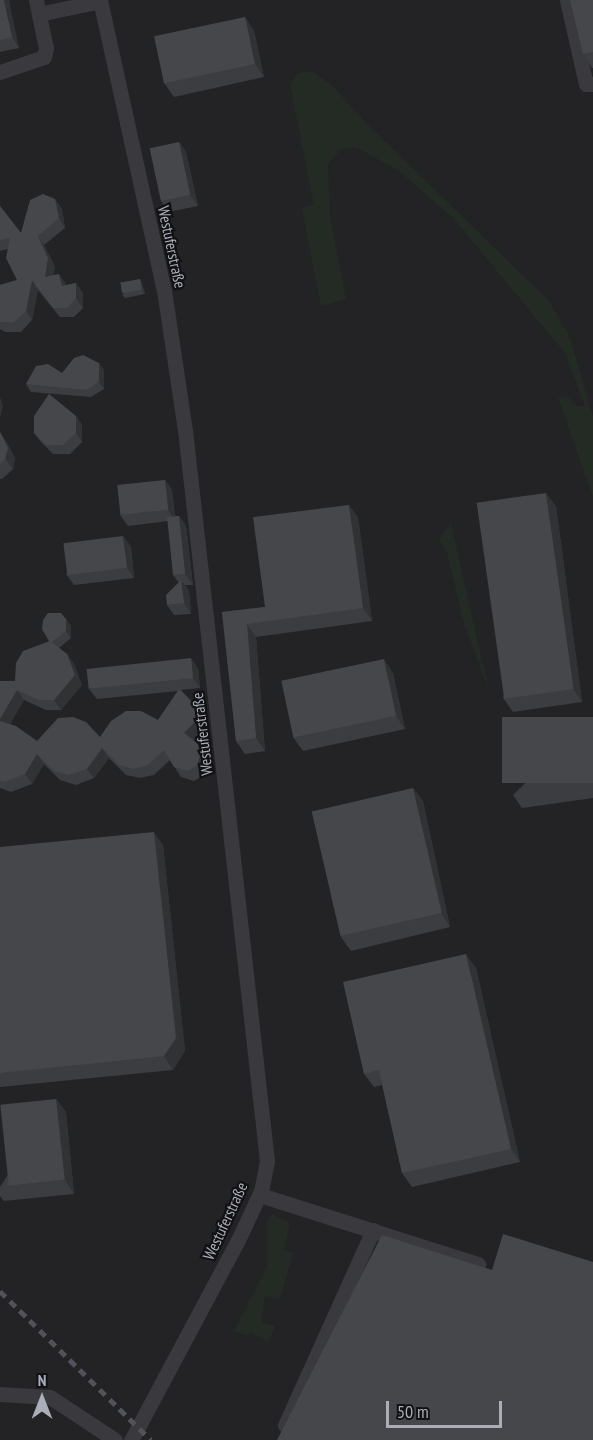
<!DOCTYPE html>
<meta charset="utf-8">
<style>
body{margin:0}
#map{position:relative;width:593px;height:1440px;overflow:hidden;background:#171719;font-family:"PT Sans Narrow",sans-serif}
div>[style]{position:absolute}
.built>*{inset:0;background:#232326;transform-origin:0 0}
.green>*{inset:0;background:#242b25}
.minor>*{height:15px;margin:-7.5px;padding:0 7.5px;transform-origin:7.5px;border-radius:7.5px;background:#39393e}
.rail>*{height:4.5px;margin-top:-2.25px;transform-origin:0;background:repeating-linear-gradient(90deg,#525358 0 8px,transparent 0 14px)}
.wall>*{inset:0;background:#3c3d40}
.shaded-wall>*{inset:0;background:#313234}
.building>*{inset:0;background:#46474b;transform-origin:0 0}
span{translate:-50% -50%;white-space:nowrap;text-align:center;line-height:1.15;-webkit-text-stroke:4.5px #121214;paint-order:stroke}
.street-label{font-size:16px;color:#abadb7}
.north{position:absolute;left:12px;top:1368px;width:60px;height:60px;-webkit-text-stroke:4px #121214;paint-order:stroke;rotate:0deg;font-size:16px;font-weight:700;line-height:24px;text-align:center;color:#abadb7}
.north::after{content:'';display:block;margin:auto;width:21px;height:27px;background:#abadb7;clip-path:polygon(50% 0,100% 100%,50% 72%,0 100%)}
.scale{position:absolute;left:386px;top:1401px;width:116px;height:27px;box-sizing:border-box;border:3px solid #abadb7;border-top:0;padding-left:8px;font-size:18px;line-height:21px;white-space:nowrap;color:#abadb7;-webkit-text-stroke:4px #121214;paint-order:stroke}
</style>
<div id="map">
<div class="built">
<i style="left:0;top:0;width:593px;height:1440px"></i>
</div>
<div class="green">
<i style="clip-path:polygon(312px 71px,333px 86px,363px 120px,548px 300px,569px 335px,593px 417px,593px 497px,558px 398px,568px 397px,577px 406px,585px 406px,565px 353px,454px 219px,399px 171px,356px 147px,341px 149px,328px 164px,330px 217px,346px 299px,321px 306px,302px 208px,314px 205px,290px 84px,298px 73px)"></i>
<i style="clip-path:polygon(451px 523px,467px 595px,490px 694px,464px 623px,447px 553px,439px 539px)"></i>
<i style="clip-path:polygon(271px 1214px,290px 1223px,284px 1250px,293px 1253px,280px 1299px,265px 1296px,261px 1323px,275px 1326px,268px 1342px,250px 1332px,247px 1336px,234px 1331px,267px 1267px,267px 1223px)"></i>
</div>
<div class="minor">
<i style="left:36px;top:0;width:14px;rotate:78deg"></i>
<i style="left:39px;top:14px;width:62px;rotate:-12deg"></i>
<i style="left:100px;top:0;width:297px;rotate:77.6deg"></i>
<i style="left:164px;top:290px;width:142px;rotate:81.5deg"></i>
<i style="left:185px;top:430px;width:736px;rotate:83.6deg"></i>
<i style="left:267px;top:1161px;width:31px;rotate:101deg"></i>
<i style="left:261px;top:1191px;width:54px;rotate:115.1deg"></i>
<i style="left:238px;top:1240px;width:227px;rotate:118.1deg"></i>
<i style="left:567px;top:0;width:86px;rotate:77.3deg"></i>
<i style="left:586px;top:84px;width:7px"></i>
<i style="left:0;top:72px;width:46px;rotate:-18.8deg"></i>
<i style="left:44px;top:57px;width:9px;rotate:-77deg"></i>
<i style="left:46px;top:48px;width:35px;rotate:-102deg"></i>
<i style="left:260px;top:1195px;width:229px;rotate:17.6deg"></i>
<i style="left:0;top:1394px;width:50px;rotate:3.4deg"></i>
<i style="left:50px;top:1397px;width:78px;rotate:33.5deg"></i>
<i style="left:285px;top:1425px;width:214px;rotate:-65.7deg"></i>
</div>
<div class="rail">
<i style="left:0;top:1291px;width:212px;rotate:44.6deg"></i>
</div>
<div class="wall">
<i style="clip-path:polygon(0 0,19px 48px,0 52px)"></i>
<i style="clip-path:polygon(593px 0,593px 68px,592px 68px,583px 54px)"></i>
<i style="clip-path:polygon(245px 17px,254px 31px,264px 77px,174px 97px,164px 83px)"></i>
<i style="clip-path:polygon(179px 142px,186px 152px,198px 206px,168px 212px,161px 201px)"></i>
<i style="clip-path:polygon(55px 199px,62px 209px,65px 228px,44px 245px,55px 267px,53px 276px,66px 284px,66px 285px,76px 283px,83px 293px,83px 308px,74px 317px,60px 317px,38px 290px,32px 320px,21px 332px,5px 332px,0 329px,0 285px,17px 280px,8px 249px,0 251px,0 206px,21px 233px)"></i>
<i style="clip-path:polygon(140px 279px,142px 283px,145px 294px,125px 298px,122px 295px)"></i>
<i style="clip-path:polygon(99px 363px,104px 370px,104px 389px,91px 397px,31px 392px,26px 384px)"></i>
<i style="clip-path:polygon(76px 416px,82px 425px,82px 442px,70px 454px,53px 454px,41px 442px,34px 433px)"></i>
<i style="clip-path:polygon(0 432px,7px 443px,15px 458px,13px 469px,2px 479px,0 479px)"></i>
<i style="clip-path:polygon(165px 480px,172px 490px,175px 516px,179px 516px,186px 526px,193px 585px,185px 585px,189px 591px,191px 614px,174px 615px,167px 605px,179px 583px,173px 575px,168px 521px,128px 526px,120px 515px)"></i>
<i style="clip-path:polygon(556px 506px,582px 702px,513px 712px,503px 698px)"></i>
<i style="clip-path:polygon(358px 517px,372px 621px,256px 637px,265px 751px,245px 754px,236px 741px,222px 612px,265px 607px)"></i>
<i style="clip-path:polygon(131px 546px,134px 578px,74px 585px,66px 574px)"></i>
<i style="clip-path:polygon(66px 619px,71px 626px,71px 638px,59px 648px,67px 654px,74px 664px,82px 685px,61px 710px,46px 710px,24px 700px,10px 724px,37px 741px,100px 737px,158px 720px,178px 691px,97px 699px,89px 689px,191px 658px,198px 669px,200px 688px,181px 690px,196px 706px,203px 716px,203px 730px,193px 741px,204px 753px,208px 763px,204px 775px,194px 781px,181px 777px,170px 760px,154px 775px,140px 778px,126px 775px,109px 758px,94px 778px,76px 785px,60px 780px,44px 764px,32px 784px,11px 792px,0 788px,0 681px,15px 681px,49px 641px)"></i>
<i style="clip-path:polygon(393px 673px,405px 729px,303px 751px,293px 737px)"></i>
<i style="clip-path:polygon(593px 717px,593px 798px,522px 808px,513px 795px)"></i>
<i style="clip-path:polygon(413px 788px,423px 801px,450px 927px,351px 951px,341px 937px)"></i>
<i style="clip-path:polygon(163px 845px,185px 1051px,173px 1070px,0 1087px,0 847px)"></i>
<i style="clip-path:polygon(476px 968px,520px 1162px,412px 1187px,402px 1173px,382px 1085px,374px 1087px,364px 1074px)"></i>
<i style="clip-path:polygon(56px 1099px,66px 1112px,74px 1194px,4px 1201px,0 1196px,0 1187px)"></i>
</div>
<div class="shaded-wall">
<i style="clip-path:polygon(4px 0,9px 0,19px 48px,12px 37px)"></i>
<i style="clip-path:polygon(245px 17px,254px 31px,264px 77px,255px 64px)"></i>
<i style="clip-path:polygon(179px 142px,186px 152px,198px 206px,190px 195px)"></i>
<i style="clip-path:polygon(55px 199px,62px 209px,65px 228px,59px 218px)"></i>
<i style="clip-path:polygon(38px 236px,44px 245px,55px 267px,51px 287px,45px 277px)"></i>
<i style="clip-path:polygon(59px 274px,66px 284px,69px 295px,62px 286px)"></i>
<i style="clip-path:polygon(140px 279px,142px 283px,145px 294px,142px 290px)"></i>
<i style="clip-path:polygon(32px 280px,38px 290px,32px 320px,26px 311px)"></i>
<i style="clip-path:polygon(76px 283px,83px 293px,83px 308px,76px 298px)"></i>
<i style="clip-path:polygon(99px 363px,104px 370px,104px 389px,99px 382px)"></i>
<i style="clip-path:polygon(0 397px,3px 406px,0 419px)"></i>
<i style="clip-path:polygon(76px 416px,82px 425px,82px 442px,76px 433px)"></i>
<i style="clip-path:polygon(0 432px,7px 443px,15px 458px,13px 469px,5px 459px)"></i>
<i style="clip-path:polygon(165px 480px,172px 490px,175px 521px,168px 510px)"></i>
<i style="clip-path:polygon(546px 493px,556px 506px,582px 702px,573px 689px)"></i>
<i style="clip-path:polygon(349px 505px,358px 517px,372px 621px,363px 608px)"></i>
<i style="clip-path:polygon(179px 516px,186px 526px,193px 585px,185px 574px)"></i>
<i style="clip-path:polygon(123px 536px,131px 546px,134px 578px,127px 568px)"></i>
<i style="clip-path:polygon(181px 580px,189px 591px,191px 614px,184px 603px)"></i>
<i style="clip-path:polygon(66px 619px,71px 626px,71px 638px,66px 631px)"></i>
<i style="clip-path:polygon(247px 624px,256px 637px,265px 751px,256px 738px)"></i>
<i style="clip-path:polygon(67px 654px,74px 664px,82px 685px,61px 710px,54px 700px)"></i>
<i style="clip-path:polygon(191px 658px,198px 669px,200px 688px,193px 678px)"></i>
<i style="clip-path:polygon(384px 659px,393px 673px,405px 729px,396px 716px)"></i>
<i style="clip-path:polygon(17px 690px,24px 700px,6px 730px,0 722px,0 719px)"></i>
<i style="clip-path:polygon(196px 706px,203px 716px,203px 730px,191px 743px,184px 733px)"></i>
<i style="clip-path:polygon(197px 743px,204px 753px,208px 763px,204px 775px,197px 765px)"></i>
<i style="clip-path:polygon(102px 748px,109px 758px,94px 778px,87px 769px)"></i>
<i style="clip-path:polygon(37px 754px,44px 764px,32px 784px,25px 774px)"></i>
<i style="clip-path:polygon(413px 788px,423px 801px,450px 927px,441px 913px)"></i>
<i style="clip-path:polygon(154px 832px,163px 845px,185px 1051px,173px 1070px,164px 1056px)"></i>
<i style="clip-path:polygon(466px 954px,476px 968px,520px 1162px,511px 1149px)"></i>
<i style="clip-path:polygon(56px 1099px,66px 1112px,74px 1194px,65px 1180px)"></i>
</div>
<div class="building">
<i style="clip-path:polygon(0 0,4px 0,12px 37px,0 40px)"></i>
<i style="clip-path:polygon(570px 0,593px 0,593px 52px,583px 54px)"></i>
<i style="left:245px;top:17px;width:48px;height:93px;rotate:78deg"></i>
<i style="left:179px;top:142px;width:54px;height:30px;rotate:78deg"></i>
<i style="clip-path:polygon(43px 194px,55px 199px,59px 218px,38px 236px,48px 258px,45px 277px,59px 274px,62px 286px,76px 283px,76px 298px,67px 308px,53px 308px,32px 280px,26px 311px,14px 322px,0 322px,0 285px,17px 280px,6px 258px,10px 238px,0 240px,0 206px,21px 233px,30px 200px)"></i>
<i style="left:140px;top:279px;width:11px;height:20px;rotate:80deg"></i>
<i style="clip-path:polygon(83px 355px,99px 363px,99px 382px,86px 390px,26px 384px,36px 366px,48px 364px,62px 373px,74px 358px)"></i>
<i style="clip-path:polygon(49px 394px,76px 416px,76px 433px,63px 445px,46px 445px,34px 433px,34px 416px)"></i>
<i style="clip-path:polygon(0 432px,8px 448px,5px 459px,0 464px)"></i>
<i style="left:165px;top:480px;width:30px;height:48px;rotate:84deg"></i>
<i style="left:546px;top:493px;width:198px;height:70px;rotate:82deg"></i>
<i style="clip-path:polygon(349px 505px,363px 608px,247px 624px,256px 738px,236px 741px,222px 612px,265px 607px,253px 517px)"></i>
<i style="left:179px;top:516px;width:58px;height:12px;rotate:84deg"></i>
<i style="left:123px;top:536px;width:32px;height:60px;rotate:83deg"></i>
<i style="clip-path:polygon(181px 580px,184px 603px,167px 605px,166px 595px)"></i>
<i style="clip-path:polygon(48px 613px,61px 613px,66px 619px,66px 631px,52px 642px,49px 641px,42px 629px,43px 620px)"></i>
<i style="clip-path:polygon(50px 641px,67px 654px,75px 675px,54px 700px,39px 700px,17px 690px,0 719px,0 681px,15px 681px,16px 663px,23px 651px)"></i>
<i style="left:191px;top:658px;width:20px;height:105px;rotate:84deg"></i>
<i style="left:384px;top:659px;width:58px;height:105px;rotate:78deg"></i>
<i style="clip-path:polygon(179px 689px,196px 706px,197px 720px,184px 733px,197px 743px,201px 753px,197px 765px,188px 771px,174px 767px,164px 750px,148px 765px,133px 769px,119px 765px,102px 748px,87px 769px,69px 775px,54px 771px,37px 754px,25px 774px,4px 782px,0 781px,0 721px,16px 726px,37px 741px,58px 718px,73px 717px,86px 722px,100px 737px,111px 721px,126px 711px,141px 711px,158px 720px)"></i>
<i style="left:593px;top:717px;width:66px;height:91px;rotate:90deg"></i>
<i style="left:413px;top:788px;width:128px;height:104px;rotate:77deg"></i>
<i style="clip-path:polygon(154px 832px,176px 1038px,164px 1056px,0 1073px,0 847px)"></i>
<i style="clip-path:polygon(466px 954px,511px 1149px,402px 1173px,379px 1070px,364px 1074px,343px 982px)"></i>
<i style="left:56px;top:1099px;width:81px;height:56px;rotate:84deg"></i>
<i style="clip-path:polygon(503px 1234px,593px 1262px,593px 1440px,277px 1440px,382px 1235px,492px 1270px)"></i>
</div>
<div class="street-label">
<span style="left:172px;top:247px;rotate:78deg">Westuferstraße</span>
<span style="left:202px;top:734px;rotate:-97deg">Westuferstraße</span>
<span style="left:225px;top:1221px;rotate:-65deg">Westuferstraße</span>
</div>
<div class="north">N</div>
<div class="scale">50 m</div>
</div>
